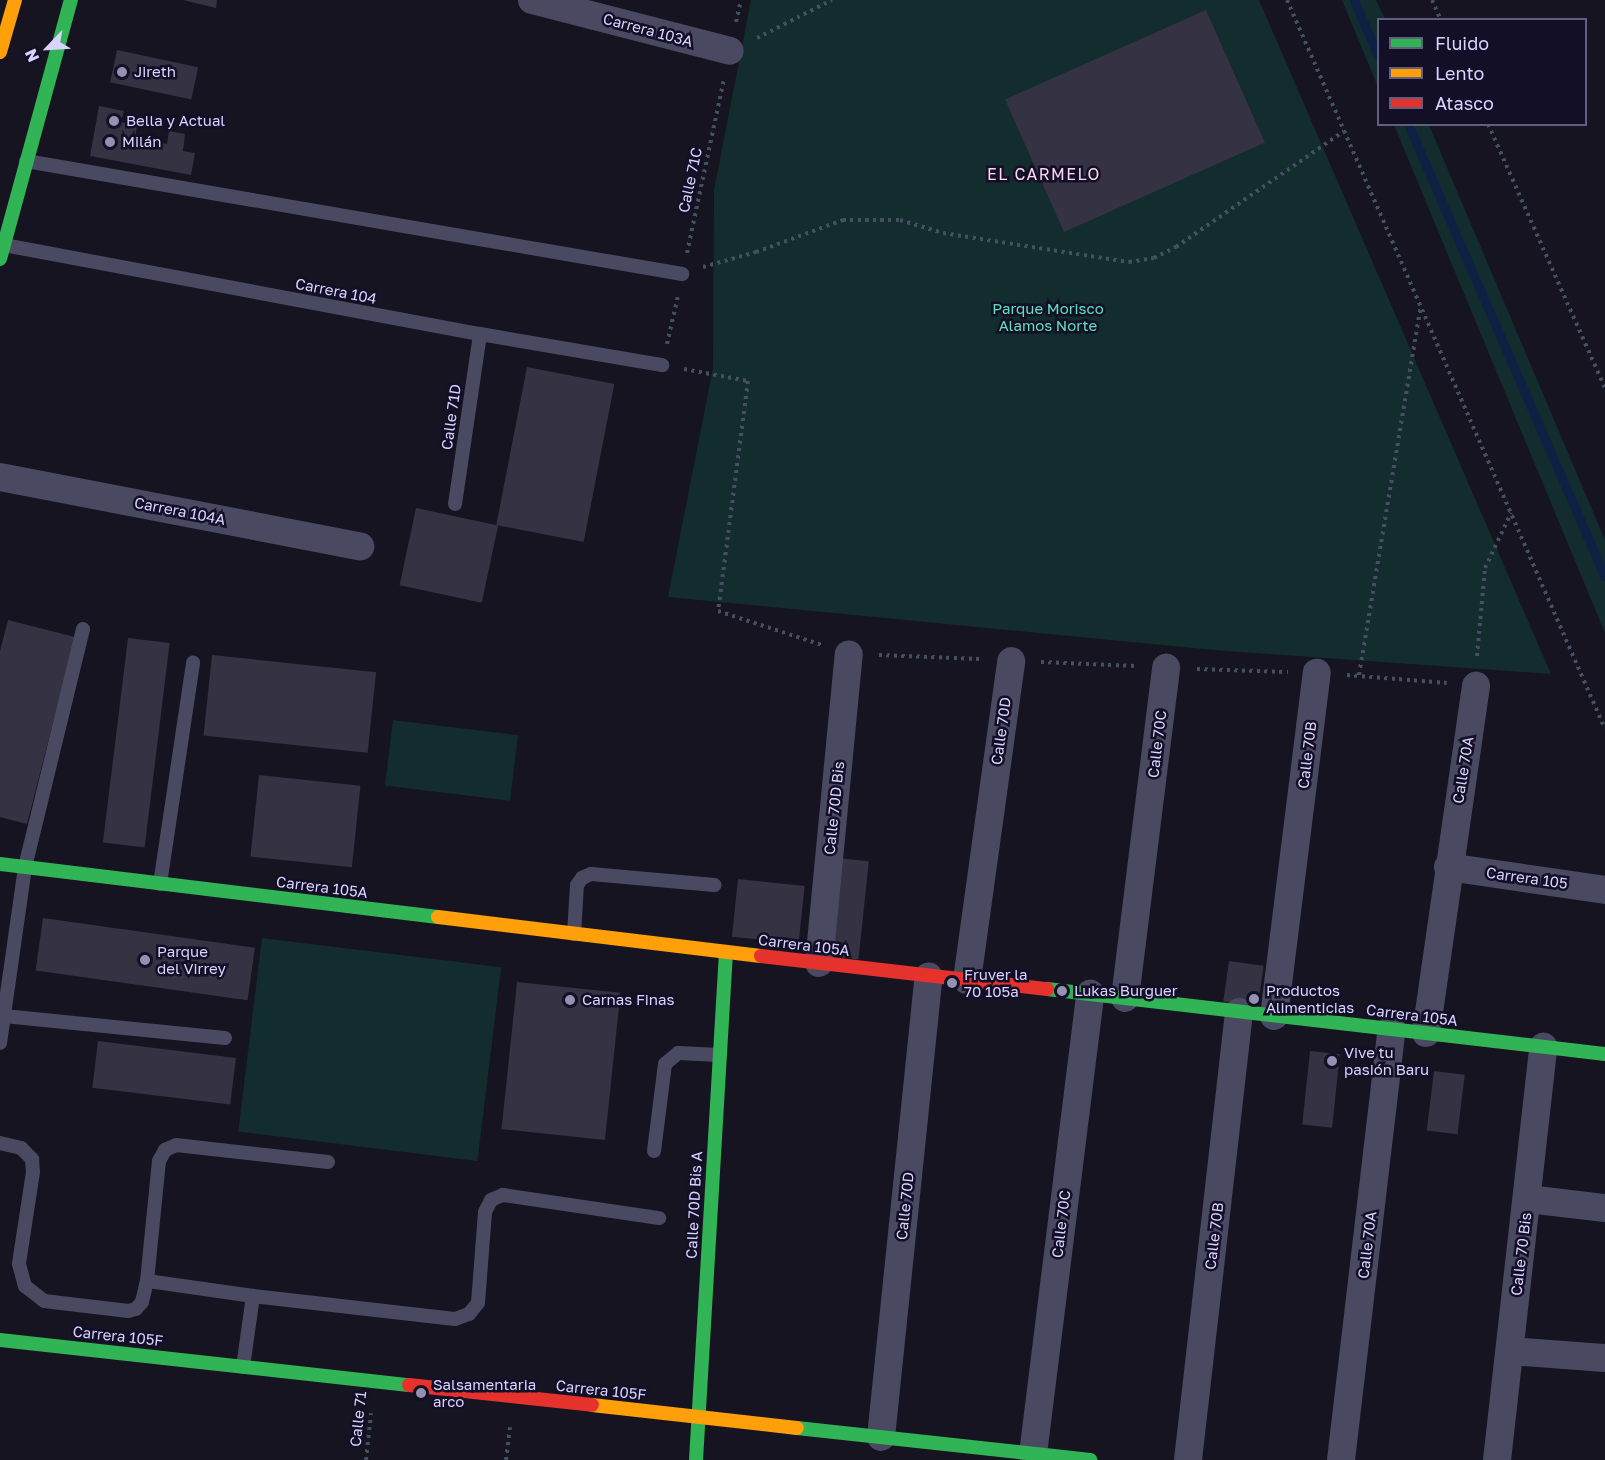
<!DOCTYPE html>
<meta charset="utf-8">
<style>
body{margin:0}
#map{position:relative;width:1605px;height:1460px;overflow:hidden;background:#161421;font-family:"Golos Text",sans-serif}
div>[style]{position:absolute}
.green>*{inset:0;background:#132c2d;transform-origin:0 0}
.stream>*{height:9px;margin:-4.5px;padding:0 4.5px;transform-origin:4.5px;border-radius:4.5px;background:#0d2144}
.building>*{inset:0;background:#343243;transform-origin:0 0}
.path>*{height:4px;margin-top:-2px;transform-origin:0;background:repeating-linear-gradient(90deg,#44505f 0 3px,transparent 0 7.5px)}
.lane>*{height:14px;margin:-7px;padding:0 7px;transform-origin:7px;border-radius:7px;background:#4a4962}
.street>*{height:28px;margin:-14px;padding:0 14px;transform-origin:14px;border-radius:14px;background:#4a4962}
.fast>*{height:14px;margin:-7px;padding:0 7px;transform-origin:7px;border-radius:7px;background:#30b455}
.slow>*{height:14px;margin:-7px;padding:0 7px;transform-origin:7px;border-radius:7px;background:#ff9f0a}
.jam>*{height:14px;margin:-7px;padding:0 7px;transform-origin:7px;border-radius:7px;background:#e5322d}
.dots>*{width:16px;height:16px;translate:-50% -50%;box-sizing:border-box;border:3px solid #130f26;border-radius:50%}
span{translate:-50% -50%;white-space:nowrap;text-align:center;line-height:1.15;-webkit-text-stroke:5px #130f26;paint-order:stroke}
.street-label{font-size:15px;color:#d9d4ff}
.poi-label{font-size:15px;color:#d9d4ff}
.left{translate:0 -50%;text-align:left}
.park-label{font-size:15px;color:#5fe0c0}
.neighbourhood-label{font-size:16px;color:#ffd6f0;letter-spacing:1.5px}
.legend{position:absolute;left:1377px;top:18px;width:210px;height:108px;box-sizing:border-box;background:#130f26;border:2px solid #625e7d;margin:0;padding:8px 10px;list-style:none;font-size:18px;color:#d9d4ff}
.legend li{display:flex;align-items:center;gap:12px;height:30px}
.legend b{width:30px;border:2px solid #625e7d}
.north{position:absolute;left:18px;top:18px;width:60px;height:60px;-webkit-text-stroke:4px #130f26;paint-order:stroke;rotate:245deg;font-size:16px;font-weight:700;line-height:24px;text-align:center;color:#d9d4ff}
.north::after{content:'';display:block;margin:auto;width:21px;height:27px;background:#d9d4ff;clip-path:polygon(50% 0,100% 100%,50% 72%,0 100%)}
</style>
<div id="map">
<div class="green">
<i style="clip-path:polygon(751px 0,1259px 0,1551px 674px,1214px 650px,668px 597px,713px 368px,714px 190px)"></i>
<i style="clip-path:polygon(1342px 0,1376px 0,1385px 19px,1378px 20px,1378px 87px)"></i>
<i style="clip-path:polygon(1394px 125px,1429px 125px,1605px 540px,1605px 633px)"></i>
<i style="left:393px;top:720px;width:126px;height:66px;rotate:7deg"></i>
<i style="left:262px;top:938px;width:241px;height:195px;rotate:7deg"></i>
</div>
<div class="stream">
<i style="left:1354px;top:0;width:61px;rotate:66.8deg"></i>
<i style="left:1408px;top:124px;width:493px;rotate:66.5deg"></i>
</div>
<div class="building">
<i style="clip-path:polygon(183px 0,217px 0,216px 8px)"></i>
<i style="left:1206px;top:10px;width:145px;height:220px;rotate:66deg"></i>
<i style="left:117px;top:50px;width:83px;height:33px;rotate:12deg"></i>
<i style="clip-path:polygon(99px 106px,124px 111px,121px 122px,137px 125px,135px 138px,167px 144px,169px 131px,185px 134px,183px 151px,195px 153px,191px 175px,90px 156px)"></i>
<i style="left:527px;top:367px;width:89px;height:161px;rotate:11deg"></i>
<i style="left:416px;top:508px;width:84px;height:79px;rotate:12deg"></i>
<i style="clip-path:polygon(8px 620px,75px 637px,27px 824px,0 817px,0 651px)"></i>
<i style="left:128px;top:638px;width:42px;height:206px;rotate:7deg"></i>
<i style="left:212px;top:655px;width:165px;height:81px;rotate:6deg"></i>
<i style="left:259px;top:775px;width:102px;height:82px;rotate:6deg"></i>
<i style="left:839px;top:858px;width:30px;height:99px;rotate:6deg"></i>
<i style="left:738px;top:879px;width:67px;height:58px;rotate:6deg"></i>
<i style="left:43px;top:918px;width:214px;height:53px;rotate:8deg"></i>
<i style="left:1229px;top:961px;width:35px;height:41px;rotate:8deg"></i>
<i style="left:517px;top:982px;width:104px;height:148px;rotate:6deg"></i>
<i style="left:98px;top:1041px;width:139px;height:47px;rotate:7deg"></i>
<i style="left:1310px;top:1051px;width:30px;height:74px;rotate:6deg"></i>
<i style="left:1434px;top:1071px;width:31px;height:60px;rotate:7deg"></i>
</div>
<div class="path">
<i style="left:1287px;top:0;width:795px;rotate:66.43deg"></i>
<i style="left:1432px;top:0;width:22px;rotate:66deg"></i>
<i style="left:736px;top:22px;width:23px;rotate:-77deg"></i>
<i style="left:757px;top:38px;width:84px;rotate:-26.9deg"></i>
<i style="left:1488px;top:124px;width:289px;rotate:66.1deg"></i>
<i style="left:687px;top:253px;width:178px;rotate:-78deg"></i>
<i style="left:703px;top:267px;width:55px;rotate:-15.8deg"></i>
<i style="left:756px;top:252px;width:93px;rotate:-20.2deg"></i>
<i style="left:843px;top:220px;width:57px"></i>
<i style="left:900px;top:220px;width:45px;rotate:16.8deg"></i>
<i style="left:943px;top:233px;width:188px;rotate:8.9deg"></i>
<i style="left:1129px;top:262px;width:25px;rotate:-9deg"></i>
<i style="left:1154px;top:258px;width:25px;rotate:-27deg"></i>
<i style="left:1176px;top:247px;width:204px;rotate:-34.6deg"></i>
<i style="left:667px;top:344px;width:49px;rotate:-77.1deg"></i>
<i style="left:684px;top:369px;width:65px;rotate:10.6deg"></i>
<i style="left:748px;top:381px;width:232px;rotate:97.4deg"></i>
<i style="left:718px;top:611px;width:109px;rotate:18.1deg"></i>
<i style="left:879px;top:655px;width:101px;rotate:2.3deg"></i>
<i style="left:1477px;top:656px;width:88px;rotate:-84.8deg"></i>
<i style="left:1485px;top:568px;width:61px;rotate:-64.7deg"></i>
<i style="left:1041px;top:662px;width:95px;rotate:2.4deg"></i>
<i style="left:1197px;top:669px;width:91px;rotate:1.9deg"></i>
<i style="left:1347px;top:675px;width:100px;rotate:4.6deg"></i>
<i style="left:1359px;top:675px;width:371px;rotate:-80.5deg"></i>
<i style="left:366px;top:1460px;width:47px;rotate:-83.9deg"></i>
<i style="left:506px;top:1460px;width:33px;rotate:-83deg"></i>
</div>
<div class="lane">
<i style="left:26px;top:161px;width:666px;rotate:9.77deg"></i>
<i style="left:4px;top:245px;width:484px;rotate:10.6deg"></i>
<i style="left:480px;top:334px;width:185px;rotate:9.7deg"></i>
<i style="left:455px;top:504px;width:172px;rotate:-81.6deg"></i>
<i style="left:160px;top:884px;width:224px;rotate:-81.5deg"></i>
<i style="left:574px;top:934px;width:49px;rotate:-86.5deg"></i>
<i style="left:577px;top:885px;width:9px;rotate:-54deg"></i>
<i style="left:582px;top:878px;width:10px;rotate:-24deg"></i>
<i style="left:591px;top:874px;width:124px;rotate:5.1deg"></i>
<i style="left:4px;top:1016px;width:222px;rotate:5.7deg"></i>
<i style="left:0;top:1043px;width:178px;rotate:-81.9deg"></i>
<i style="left:25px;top:867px;width:245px;rotate:-76.3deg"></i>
<i style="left:0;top:1143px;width:22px;rotate:13deg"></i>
<i style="left:21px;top:1148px;width:16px;rotate:45deg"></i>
<i style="left:32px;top:1159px;width:13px;rotate:86deg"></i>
<i style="left:33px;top:1172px;width:93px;rotate:98.7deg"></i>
<i style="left:19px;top:1264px;width:23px;rotate:75deg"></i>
<i style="left:25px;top:1286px;width:24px;rotate:38deg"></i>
<i style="left:44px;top:1301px;width:85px;rotate:6.8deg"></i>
<i style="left:128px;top:1311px;width:8px;rotate:-14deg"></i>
<i style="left:136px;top:1309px;width:9px;rotate:-49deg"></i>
<i style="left:142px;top:1302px;width:22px;rotate:-77deg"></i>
<i style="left:654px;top:1151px;width:88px;rotate:-82.8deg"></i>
<i style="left:665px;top:1064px;width:17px;rotate:-40deg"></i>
<i style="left:678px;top:1053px;width:42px;rotate:2.7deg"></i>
<i style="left:253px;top:1296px;width:107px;rotate:-171.9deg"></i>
<i style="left:147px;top:1281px;width:121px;rotate:-84.3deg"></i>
<i style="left:159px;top:1161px;width:13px;rotate:-61deg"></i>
<i style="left:165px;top:1150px;width:12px;rotate:-24deg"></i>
<i style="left:176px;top:1145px;width:153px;rotate:6.4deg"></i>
<i style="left:243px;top:1367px;width:72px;rotate:-82deg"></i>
<i style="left:253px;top:1296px;width:203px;rotate:6.5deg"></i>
<i style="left:455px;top:1319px;width:15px;rotate:-20deg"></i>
<i style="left:469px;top:1314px;width:14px;rotate:-51deg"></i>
<i style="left:478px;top:1303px;width:91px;rotate:-85.6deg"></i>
<i style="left:485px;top:1212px;width:13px;rotate:-63deg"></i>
<i style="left:491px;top:1200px;width:13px;rotate:-23deg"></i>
<i style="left:503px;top:1195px;width:158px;rotate:8.4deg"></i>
</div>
<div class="street">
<i style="left:532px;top:0;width:204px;rotate:14.4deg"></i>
<i style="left:0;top:477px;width:367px;rotate:10.9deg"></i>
<i style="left:1448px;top:867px;width:159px;rotate:8.3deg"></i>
<i style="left:819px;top:963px;width:310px;rotate:-84.5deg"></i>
<i style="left:967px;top:980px;width:322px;rotate:-82.1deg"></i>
<i style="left:1125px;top:998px;width:333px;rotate:-82.9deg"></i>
<i style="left:1274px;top:1016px;width:346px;rotate:-82.9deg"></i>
<i style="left:1426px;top:1033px;width:351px;rotate:-81.8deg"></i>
<i style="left:1528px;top:1199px;width:78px;rotate:6.7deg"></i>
<i style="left:1510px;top:1351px;width:95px;rotate:4.2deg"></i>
<i style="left:881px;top:1437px;width:463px;rotate:-84.1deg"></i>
<i style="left:1033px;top:1454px;width:464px;rotate:-82.9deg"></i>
<i style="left:1188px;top:1460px;width:451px;rotate:-83.5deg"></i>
<i style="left:1341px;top:1460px;width:434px;rotate:-83.3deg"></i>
<i style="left:1497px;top:1460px;width:416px;rotate:-83.6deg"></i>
</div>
<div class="fast">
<i style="left:0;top:259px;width:269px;rotate:-74.7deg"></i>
<i style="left:0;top:864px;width:441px;rotate:6.9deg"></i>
<i style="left:1047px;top:989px;width:562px;rotate:6.64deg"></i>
<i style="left:0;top:1340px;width:411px;rotate:6.3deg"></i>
<i style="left:797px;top:1428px;width:295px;rotate:6.2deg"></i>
<i style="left:696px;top:1460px;width:509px;rotate:-86.62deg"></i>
</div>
<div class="slow">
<i style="left:0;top:52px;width:54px;rotate:-73.9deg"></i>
<i style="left:438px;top:917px;width:325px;rotate:6.9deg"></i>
<i style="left:592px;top:1405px;width:206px;rotate:6.4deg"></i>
</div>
<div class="jam">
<i style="left:761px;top:956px;width:288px;rotate:6.6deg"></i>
<i style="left:409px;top:1385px;width:184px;rotate:6.2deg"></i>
</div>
<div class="dots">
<i style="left:122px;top:72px;background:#9591b1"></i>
<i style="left:114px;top:121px;background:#9591b1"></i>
<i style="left:110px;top:142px;background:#9591b1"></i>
<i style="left:145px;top:960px;background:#9591b1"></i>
<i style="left:952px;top:983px;background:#9591b1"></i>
<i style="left:1062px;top:991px;background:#9591b1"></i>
<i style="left:1254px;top:999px;background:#9591b1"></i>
<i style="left:570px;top:1000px;background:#9591b1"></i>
<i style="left:1332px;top:1061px;background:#9591b1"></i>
<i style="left:421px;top:1393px;background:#9591b1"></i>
</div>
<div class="street-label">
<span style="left:648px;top:30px;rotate:15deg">Carrera 103A</span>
<span style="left:690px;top:180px;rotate:-78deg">Calle 71C</span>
<span style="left:336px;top:291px;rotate:11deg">Carrera 104</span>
<span style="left:451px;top:417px;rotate:-82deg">Calle 71D</span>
<span style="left:180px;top:511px;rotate:11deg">Carrera 104A</span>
<span style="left:1001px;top:731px;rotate:-82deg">Calle 70D</span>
<span style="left:1157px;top:744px;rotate:-83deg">Calle 70C</span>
<span style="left:1307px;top:755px;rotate:-83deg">Calle 70B</span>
<span style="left:1463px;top:770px;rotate:-81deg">Calle 70A</span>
<span style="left:834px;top:808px;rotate:-84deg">Calle 70D Bis</span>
<span style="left:1527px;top:878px;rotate:8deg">Carrera 105</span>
<span style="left:322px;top:887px;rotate:7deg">Carrera 105A</span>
<span style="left:804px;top:945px;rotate:7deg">Carrera 105A</span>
<span style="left:1412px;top:1015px;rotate:7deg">Carrera 105A</span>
<span style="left:694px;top:1205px;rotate:-87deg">Calle 70D Bis A</span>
<span style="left:905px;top:1206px;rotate:-84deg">Calle 70D</span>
<span style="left:1061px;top:1224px;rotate:-83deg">Calle 70C</span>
<span style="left:1214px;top:1236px;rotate:-83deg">Calle 70B</span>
<span style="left:1367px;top:1245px;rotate:-83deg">Calle 70A</span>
<span style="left:1521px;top:1254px;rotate:-83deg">Calle 70 Bis</span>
<span style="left:118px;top:1336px;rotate:6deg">Carrera 105F</span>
<span style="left:601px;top:1390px;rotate:6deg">Carrera 105F</span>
<span style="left:358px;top:1419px;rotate:-84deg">Calle 71</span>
</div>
<div class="poi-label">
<span class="left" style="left:134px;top:72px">Jireth</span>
<span class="left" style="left:126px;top:121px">Bella y Actual</span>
<span class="left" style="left:122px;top:142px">Milán</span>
<span class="left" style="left:157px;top:960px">Parque<br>del Virrey</span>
<span class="left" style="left:964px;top:983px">Fruver la<br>70 105a</span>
<span class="left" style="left:1266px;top:999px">Productos<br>Alimenticias</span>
<span class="left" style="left:1074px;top:991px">Lukas Burguer</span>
<span class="left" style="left:582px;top:1000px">Carnas Finas</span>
<span class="left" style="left:1344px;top:1061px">Vive tu<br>pasión Baru</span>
<span class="left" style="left:433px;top:1393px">Salsamentaria<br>arco</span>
</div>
<div class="park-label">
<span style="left:1048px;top:317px">Parque Morisco<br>Alamos Norte</span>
</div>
<div class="neighbourhood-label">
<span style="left:1044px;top:174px">EL CARMELO</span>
</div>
<ul class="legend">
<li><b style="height:8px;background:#30b455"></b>Fluido</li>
<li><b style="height:8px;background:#ff9f0a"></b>Lento</li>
<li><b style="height:8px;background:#e5322d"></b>Atasco</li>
</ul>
<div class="north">N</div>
</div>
